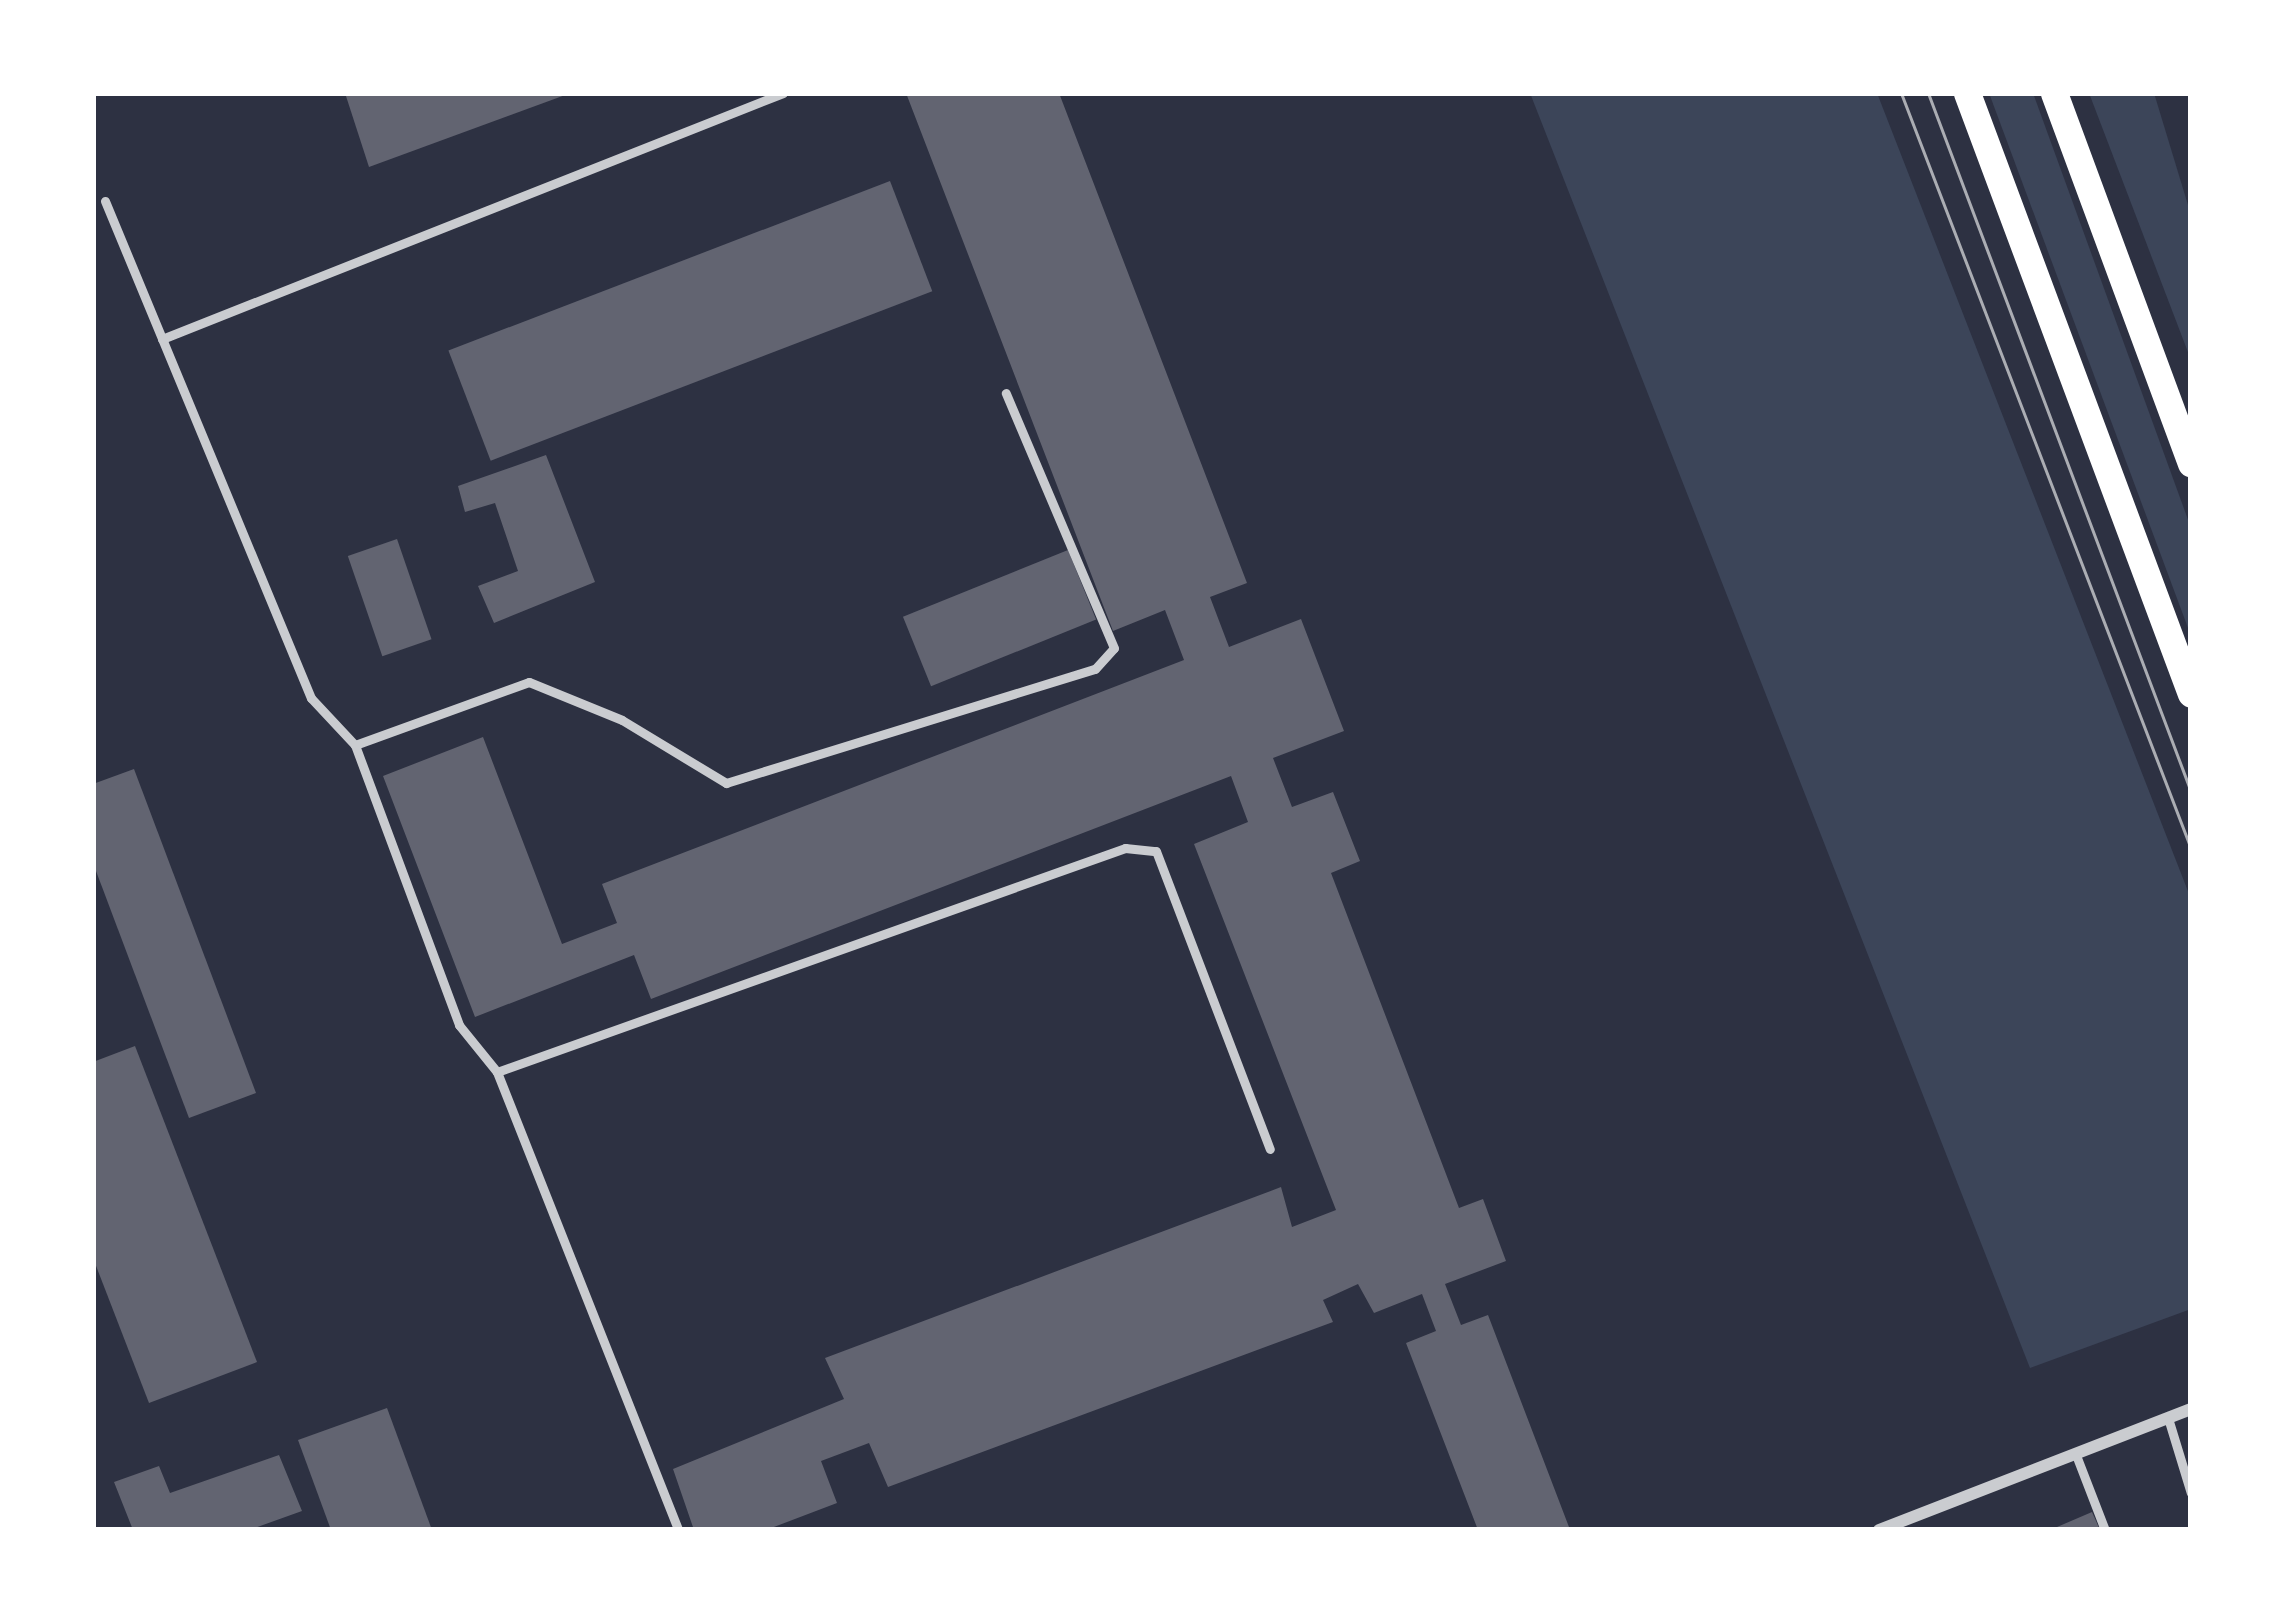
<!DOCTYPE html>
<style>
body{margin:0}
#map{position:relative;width:2284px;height:1623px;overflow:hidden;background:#2d3142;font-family:Manrope,sans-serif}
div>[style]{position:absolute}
.green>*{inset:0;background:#3c4559}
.building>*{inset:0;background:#626471;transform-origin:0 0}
.service>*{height:9px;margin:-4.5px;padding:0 4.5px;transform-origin:4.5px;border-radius:4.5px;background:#caccd0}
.minor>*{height:12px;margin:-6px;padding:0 6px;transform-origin:6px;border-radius:6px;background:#caccd0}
.primary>*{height:27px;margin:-13.5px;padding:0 13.5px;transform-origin:13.5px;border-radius:13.5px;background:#fff}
.tram>*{height:3px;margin:-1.5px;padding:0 1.5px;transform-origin:1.5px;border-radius:1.5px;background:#abadb3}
span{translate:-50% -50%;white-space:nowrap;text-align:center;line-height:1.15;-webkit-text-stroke:12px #fff;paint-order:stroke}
.frame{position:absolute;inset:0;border:96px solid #fff;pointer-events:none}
</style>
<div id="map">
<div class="green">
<i style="clip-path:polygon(1530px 93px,1877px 93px,2191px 899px,2191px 1309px,2030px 1368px)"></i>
<i style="clip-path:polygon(1989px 93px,2033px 93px,2191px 528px,2191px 636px)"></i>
<i style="clip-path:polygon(2089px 93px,2154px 93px,2191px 215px,2191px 360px)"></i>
</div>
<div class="building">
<i style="clip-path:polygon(345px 93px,568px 93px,568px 94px,369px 167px)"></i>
<i style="clip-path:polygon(906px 93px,1059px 93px,1247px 583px,1210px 597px,1229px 647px,1301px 619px,1344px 731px,1273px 758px,1292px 807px,1333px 792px,1360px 861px,1331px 873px,1459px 1208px,1483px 1199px,1506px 1261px,1445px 1284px,1461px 1325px,1488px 1315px,1569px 1527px,1478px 1530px,1406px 1343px,1436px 1331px,1422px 1294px,1374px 1313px,1358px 1284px,1323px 1300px,1333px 1322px,888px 1487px,869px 1443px,821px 1461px,837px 1503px,766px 1530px,694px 1530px,673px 1469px,844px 1399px,825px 1358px,1281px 1187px,1292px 1227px,1336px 1210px,1194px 844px,1248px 822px,1231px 776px,651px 999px,634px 955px,475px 1017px,383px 776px,483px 737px,562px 944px,617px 923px,602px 884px,1184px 660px,1165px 610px,1113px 631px)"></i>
<i style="left:890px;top:181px;width:118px;height:473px;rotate:69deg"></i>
<i style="clip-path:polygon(546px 455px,595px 582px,494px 623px,478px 586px,518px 571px,495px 503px,465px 512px,458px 486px)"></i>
<i style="left:397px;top:539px;width:106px;height:52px;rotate:71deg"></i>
<i style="left:1068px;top:550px;width:75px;height:178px;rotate:68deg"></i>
<i style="clip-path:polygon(134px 769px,256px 1093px,189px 1118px,93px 863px,93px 784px)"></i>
<i style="clip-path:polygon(135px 1046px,257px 1362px,149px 1403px,93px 1258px,93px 1062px)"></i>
<i style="clip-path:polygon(387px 1408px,432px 1530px,331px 1530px,298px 1440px)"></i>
<i style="clip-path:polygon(279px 1455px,302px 1511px,249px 1530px,133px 1530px,114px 1482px,159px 1466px,170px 1493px)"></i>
<i style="clip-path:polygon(2092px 1512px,2100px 1530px,2050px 1530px)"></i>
</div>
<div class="service">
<i style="left:105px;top:201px;width:538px;rotate:67.49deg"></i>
<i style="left:311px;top:698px;width:64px;rotate:46.9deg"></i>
<i style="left:355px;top:745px;width:299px;rotate:69.6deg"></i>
<i style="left:459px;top:1025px;width:60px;rotate:51deg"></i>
<i style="left:497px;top:1072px;width:492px;rotate:68.4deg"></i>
<i style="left:162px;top:339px;width:668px;rotate:-21.61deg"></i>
<i style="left:355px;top:745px;width:185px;rotate:-19.9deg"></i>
<i style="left:529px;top:682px;width:100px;rotate:22.2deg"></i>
<i style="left:622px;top:720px;width:122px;rotate:31.2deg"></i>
<i style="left:726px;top:783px;width:386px;rotate:-17.2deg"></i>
<i style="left:1095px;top:669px;width:28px;rotate:-48deg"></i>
<i style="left:1114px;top:648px;width:277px;rotate:-113deg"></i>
<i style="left:497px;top:1072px;width:667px;rotate:-19.63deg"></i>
<i style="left:1125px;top:848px;width:31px;rotate:6deg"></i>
<i style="left:1156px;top:851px;width:319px;rotate:69.1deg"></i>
<i style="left:2168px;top:1418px;width:78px;rotate:73deg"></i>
<i style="left:2076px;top:1455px;width:80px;rotate:68.9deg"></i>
</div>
<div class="minor">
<i style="left:1879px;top:1530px;width:335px;rotate:-21.2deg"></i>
</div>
<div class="primary">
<i style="left:1967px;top:93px;width:641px;rotate:69.56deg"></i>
<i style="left:2054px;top:93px;width:395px;rotate:69.7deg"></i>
</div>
<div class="tram">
<i style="left:1901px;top:93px;width:810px;rotate:69.01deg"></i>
<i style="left:1928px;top:93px;width:747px;rotate:69.38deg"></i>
</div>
<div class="frame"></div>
</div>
